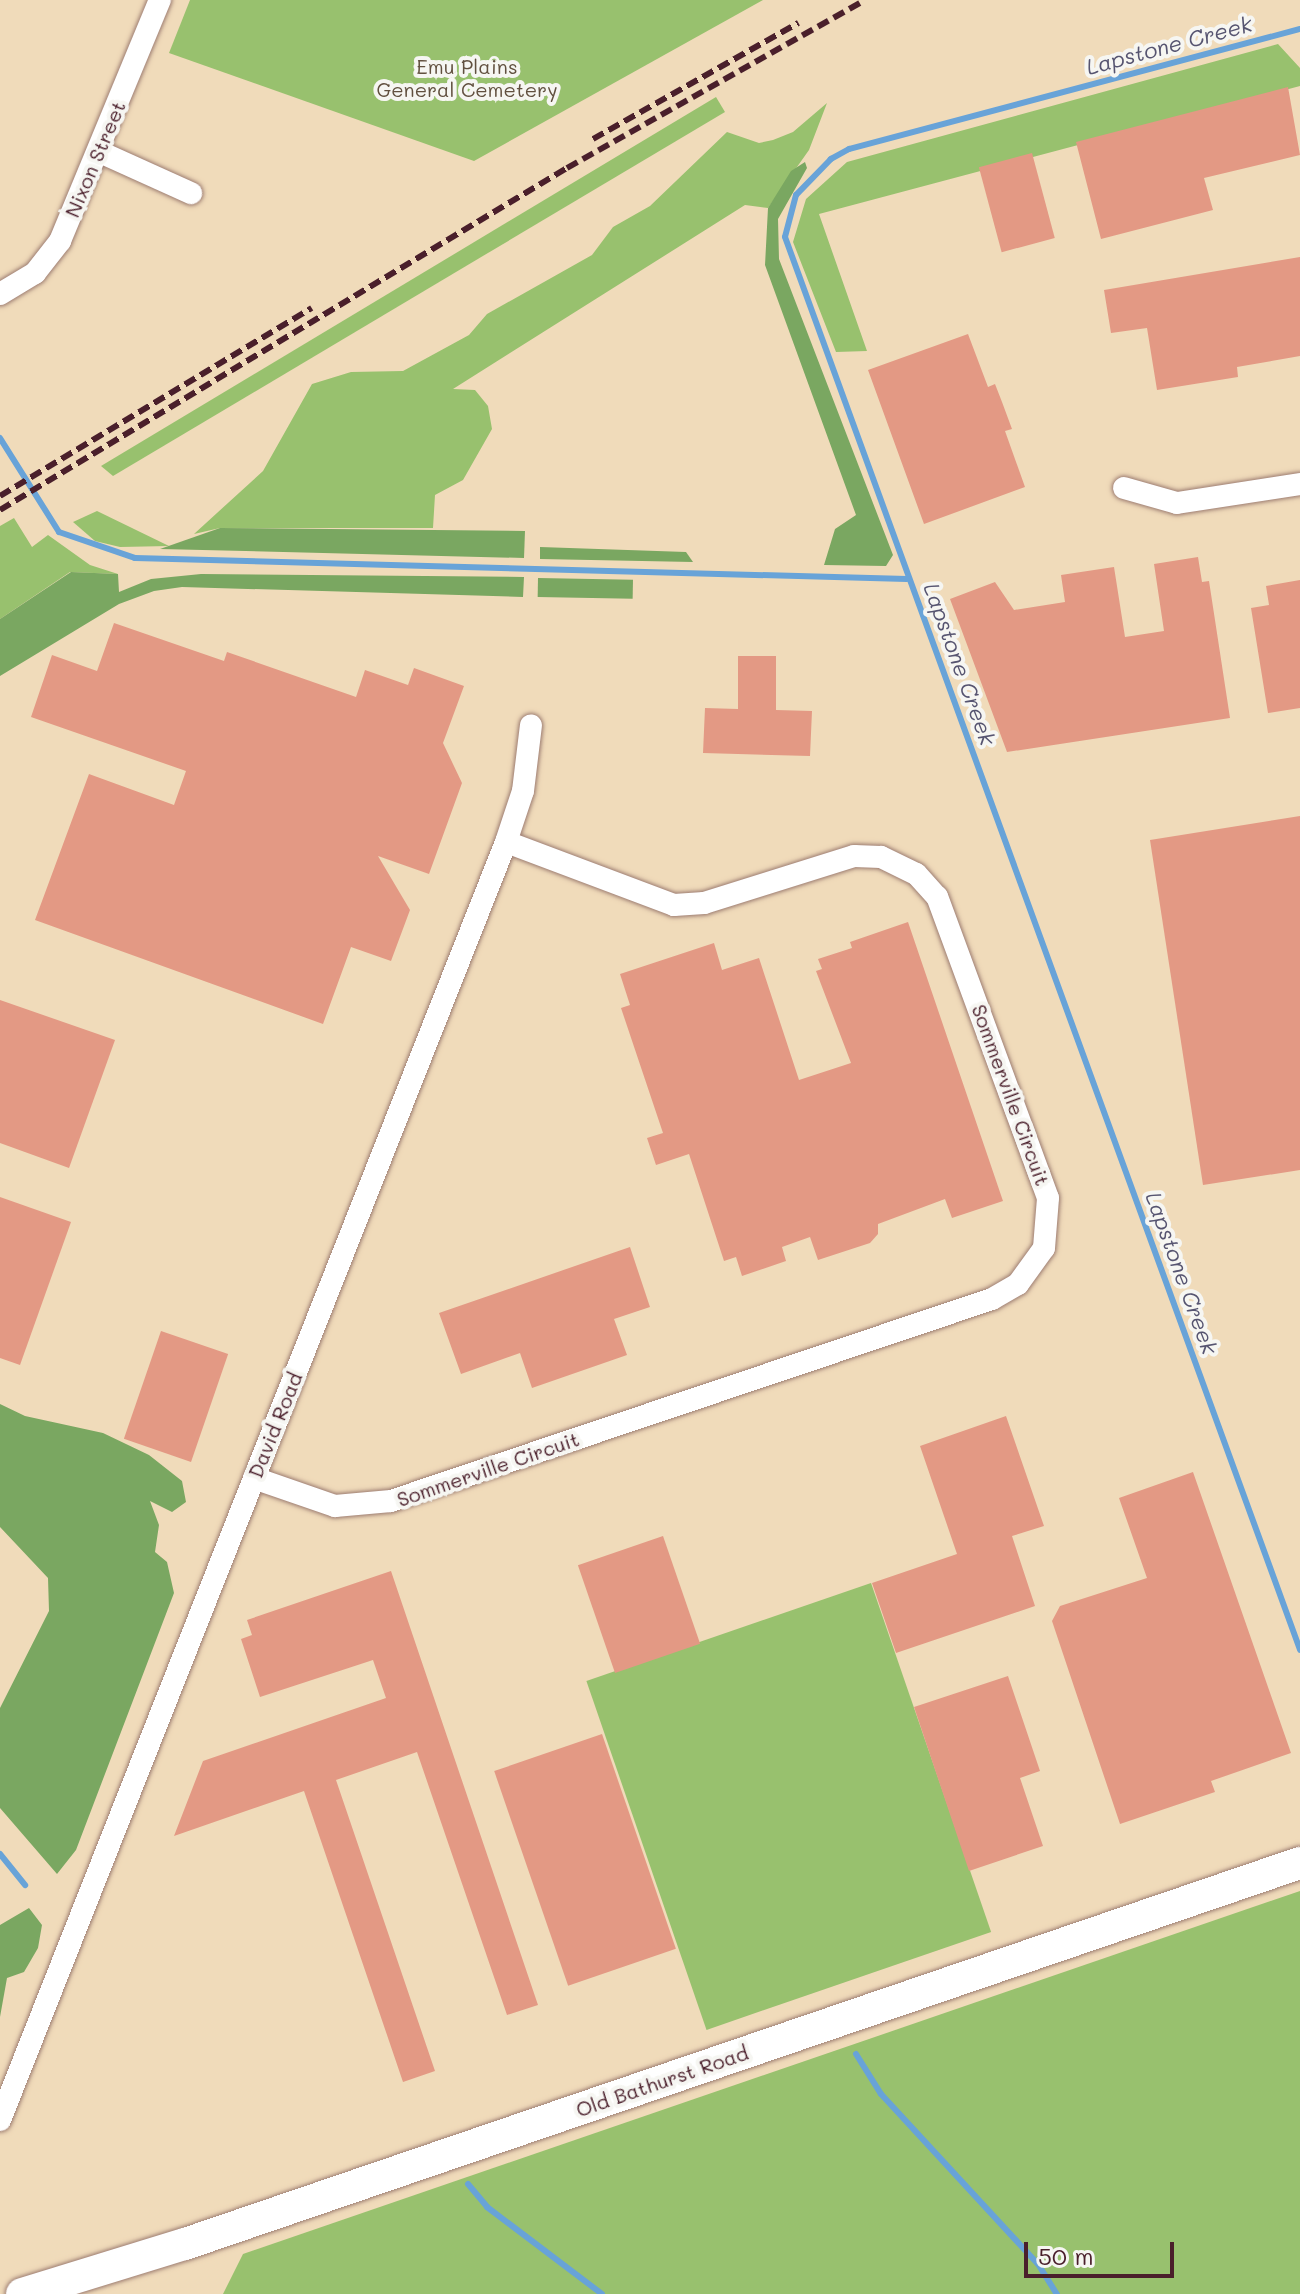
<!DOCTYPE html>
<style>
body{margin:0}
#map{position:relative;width:1300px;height:2294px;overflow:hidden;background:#f0dbba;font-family:Mali,sans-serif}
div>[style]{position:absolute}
.green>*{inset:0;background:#98c16e;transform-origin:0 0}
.forest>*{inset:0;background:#7aa761;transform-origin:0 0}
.stream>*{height:6px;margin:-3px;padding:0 3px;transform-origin:3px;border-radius:3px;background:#68a3d8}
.building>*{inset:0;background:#e39984;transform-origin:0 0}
.roads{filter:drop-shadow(0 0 2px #9d7d72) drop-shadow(0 0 2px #9d7d72)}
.street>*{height:22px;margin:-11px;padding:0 11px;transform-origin:11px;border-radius:11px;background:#fff}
.secondary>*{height:32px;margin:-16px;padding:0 16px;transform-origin:16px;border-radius:16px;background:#fff}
.rail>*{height:6px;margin-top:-3px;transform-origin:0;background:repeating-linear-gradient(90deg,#4a1f2b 0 12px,transparent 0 18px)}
span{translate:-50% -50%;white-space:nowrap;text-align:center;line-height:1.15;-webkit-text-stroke:8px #f6f6f2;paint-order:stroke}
.park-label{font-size:20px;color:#61503f}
.street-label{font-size:20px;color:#4a1f2b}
.water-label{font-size:22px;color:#565470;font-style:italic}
.scale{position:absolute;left:1024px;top:2242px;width:150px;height:36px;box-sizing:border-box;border:4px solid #4a1f2b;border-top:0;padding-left:10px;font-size:24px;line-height:28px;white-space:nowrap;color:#4a1f2b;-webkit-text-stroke:6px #f6f6f2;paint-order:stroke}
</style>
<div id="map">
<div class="green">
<i style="clip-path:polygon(190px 0,763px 0,474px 161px,169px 53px)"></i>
<i style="clip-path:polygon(1278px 44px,1300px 68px,1300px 86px,819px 214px,867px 351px,836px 352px,793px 242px,806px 199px,847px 162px)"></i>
<i style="clip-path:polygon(716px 97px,725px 112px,113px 476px,101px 466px)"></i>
<i style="clip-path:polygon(827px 103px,809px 150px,768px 208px,745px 205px,453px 389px,475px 390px,488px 406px,492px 429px,463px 480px,435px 495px,433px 528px,220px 528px,194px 534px,263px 471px,312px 384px,351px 372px,403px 371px,469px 335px,487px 314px,592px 255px,613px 227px,650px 206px,727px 132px,759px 143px,773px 140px,793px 132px)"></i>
<i style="clip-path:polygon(97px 511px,169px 546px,120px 547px,95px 541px,73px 522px)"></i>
<i style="clip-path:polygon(14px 518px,32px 547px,48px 535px,90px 565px,118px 574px,70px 572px,0 619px,0 526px)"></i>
<i style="left:871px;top:1583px;width:369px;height:301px;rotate:71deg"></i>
<i style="clip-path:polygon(1300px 1891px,1300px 2294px,223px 2294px,243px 2254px)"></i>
</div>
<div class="forest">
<i style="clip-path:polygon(805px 162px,807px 168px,778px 219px,779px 259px,893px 555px,886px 566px,824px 565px,835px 529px,856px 515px,765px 265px,768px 208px,791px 171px)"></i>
<i style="clip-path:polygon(220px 528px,525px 531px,524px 558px,160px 549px)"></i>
<i style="clip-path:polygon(540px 547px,686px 552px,693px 562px,540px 559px)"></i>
<i style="clip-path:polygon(71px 572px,118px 574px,119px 592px,151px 579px,201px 574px,524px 577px,523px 597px,182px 587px,154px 591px,119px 604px,0 676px,0 619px)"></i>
<i style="left:538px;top:578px;width:95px;height:19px;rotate:1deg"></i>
<i style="clip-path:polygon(0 1404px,25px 1416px,103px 1433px,149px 1455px,182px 1481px,186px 1502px,172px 1512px,150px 1501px,159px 1525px,155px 1552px,167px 1562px,174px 1593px,76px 1850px,57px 1874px,0 1808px,0 1708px,49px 1611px,48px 1578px,0 1527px)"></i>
<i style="clip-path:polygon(29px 1908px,42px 1925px,38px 1948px,24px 1972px,7px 1978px,0 2017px,0 1925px)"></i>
</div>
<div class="stream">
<i style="left:1300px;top:29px;width:467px;rotate:165.1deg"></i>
<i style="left:849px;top:149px;width:21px;rotate:151deg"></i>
<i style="left:831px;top:159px;width:50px;rotate:134.2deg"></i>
<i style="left:796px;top:195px;width:43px;rotate:104.7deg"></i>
<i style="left:785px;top:237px;width:1504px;rotate:69.97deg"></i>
<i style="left:0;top:438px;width:111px;rotate:57.9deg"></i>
<i style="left:59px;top:532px;width:80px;rotate:18.9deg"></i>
<i style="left:135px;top:558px;width:772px;rotate:1.56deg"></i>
<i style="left:0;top:1854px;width:40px;rotate:51deg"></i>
<i style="left:856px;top:2054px;width:47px;rotate:58deg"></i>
<i style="left:881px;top:2094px;width:231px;rotate:47.3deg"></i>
<i style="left:1038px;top:2264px;width:36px;rotate:58deg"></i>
<i style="left:468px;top:2184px;width:30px;rotate:50deg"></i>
<i style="left:487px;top:2207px;width:144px;rotate:37.1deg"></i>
</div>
<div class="building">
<i style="clip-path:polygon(1288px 87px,1300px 155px,1204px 178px,1213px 210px,1101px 239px,1076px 142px)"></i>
<i style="left:1032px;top:153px;width:88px;height:55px;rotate:75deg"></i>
<i style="clip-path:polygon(1300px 257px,1300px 356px,1237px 367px,1238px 377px,1157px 390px,1147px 328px,1111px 333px,1104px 290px)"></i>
<i style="clip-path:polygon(968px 334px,988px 387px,995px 384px,1002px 402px,1012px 429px,1005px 431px,1025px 487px,924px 524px,868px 370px)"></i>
<i style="clip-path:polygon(1198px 557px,1202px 582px,1209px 581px,1230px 718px,1007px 752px,950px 599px,995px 582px,1014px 610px,1065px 602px,1061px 575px,1114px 567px,1125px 637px,1164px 631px,1154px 564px)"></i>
<i style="clip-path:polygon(1300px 580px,1300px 708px,1268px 713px,1251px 608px,1269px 605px,1266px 586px)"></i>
<i style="clip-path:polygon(114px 623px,224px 661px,227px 652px,356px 697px,365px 670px,408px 685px,414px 668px,464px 686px,443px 743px,462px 783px,429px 874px,378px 856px,410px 910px,391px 961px,351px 947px,323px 1024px,35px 920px,89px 774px,174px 805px,186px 771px,31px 717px,52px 655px,97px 671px)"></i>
<i style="clip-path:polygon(738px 656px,776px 656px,776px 710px,812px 711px,810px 756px,703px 753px,705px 708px,738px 709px)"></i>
<i style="clip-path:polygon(1300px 816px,1300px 1170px,1203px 1185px,1150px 840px)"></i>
<i style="clip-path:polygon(908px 922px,1003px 1201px,952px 1218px,945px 1199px,878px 1224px,878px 1234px,870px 1243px,818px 1260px,810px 1237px,782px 1247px,786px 1261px,742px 1276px,736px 1257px,724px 1261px,689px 1154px,656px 1165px,647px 1138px,663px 1133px,621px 1008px,630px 1005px,620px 974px,714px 943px,722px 970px,759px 958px,799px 1080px,851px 1063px,816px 971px,822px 969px,818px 959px,852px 948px,850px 942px)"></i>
<i style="clip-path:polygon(0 1000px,115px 1040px,69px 1168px,0 1143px)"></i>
<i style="clip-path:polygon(0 1197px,71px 1222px,20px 1365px,0 1358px)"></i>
<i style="clip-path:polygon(630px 1247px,650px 1307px,614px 1319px,627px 1355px,532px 1388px,520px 1353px,461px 1374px,439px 1313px)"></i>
<i style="left:161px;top:1331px;width:71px;height:114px;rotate:19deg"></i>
<i style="clip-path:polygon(1006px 1416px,1044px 1526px,1012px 1536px,1035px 1606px,896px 1653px,872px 1583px,957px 1554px,920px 1446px)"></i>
<i style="clip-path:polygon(1193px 1472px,1291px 1753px,1211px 1781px,1215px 1792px,1120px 1824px,1052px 1621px,1060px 1606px,1147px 1578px,1119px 1498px)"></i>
<i style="left:663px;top:1536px;width:114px;height:90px;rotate:71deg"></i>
<i style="clip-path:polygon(391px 1571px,538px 2005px,507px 2015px,417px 1752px,336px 1780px,435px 2071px,403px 2082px,304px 1791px,174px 1836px,203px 1761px,386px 1698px,373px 1660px,260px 1697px,241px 1639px,252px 1635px,247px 1620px)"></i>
<i style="clip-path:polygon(1008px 1676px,1040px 1771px,1020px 1778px,1043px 1846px,969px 1871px,914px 1707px)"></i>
<i style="left:602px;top:1734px;width:227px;height:114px;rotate:71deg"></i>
</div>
<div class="roads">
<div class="street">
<i style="left:100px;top:152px;width:100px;rotate:24.3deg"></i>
<i style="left:0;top:294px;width:41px;rotate:-31deg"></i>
<i style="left:35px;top:273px;width:41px;rotate:-52deg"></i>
<i style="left:60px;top:241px;width:261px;rotate:-67.5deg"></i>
<i style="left:1124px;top:488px;width:55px;rotate:15.8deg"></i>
<i style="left:1177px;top:503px;width:124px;rotate:-8.8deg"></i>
<i style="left:254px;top:1478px;width:86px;rotate:19.1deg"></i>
<i style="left:335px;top:1506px;width:56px;rotate:-5.1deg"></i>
<i style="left:391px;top:1501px;width:634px;rotate:-18.58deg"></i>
<i style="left:992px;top:1299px;width:30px;rotate:-30deg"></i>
<i style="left:1018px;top:1284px;width:44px;rotate:-54.2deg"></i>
<i style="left:1044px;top:1248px;width:50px;rotate:-85.4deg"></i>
<i style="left:1048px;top:1198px;width:321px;rotate:-110.2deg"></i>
<i style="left:937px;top:897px;width:31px;rotate:-132deg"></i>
<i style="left:916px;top:874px;width:39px;rotate:-154deg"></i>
<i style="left:881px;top:857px;width:27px;rotate:-178deg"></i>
<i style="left:854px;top:856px;width:157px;rotate:162.6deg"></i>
<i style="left:704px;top:903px;width:30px;rotate:176deg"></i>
<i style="left:674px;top:905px;width:179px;rotate:-159.4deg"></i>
<i style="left:0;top:2120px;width:1375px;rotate:-68.4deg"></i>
<i style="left:506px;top:842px;width:54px;rotate:-71.6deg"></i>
<i style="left:523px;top:791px;width:66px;rotate:-83.1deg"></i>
</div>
<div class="secondary">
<i style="left:22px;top:2294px;width:170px;rotate:-17.1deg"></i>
<i style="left:185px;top:2244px;width:1178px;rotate:-18.87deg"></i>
</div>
</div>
<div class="rail">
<i style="left:593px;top:139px;width:236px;rotate:-29.5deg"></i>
<i style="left:0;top:496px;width:364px;rotate:-31.1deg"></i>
<i style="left:0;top:510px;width:662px;rotate:-31.1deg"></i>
<i style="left:567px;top:168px;width:342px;rotate:-29.4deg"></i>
</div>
<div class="park-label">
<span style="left:467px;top:78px">Emu Plains<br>General Cemetery</span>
</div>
<div class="street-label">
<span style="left:95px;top:159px;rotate:-67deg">Nixon Street</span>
<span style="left:1011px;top:1095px;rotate:70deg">Sommerville Circuit</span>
<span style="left:275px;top:1425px;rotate:-68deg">David Road</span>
<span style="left:488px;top:1469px;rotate:-19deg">Sommerville Circuit</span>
<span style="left:662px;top:2081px;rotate:-19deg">Old Bathurst Road</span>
</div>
<div class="water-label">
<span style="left:1169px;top:45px;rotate:-15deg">Lapstone Creek</span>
<span style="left:960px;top:664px;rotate:70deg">Lapstone Creek</span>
<span style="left:1182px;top:1273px;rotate:70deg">Lapstone Creek</span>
</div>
<div class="scale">50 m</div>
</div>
